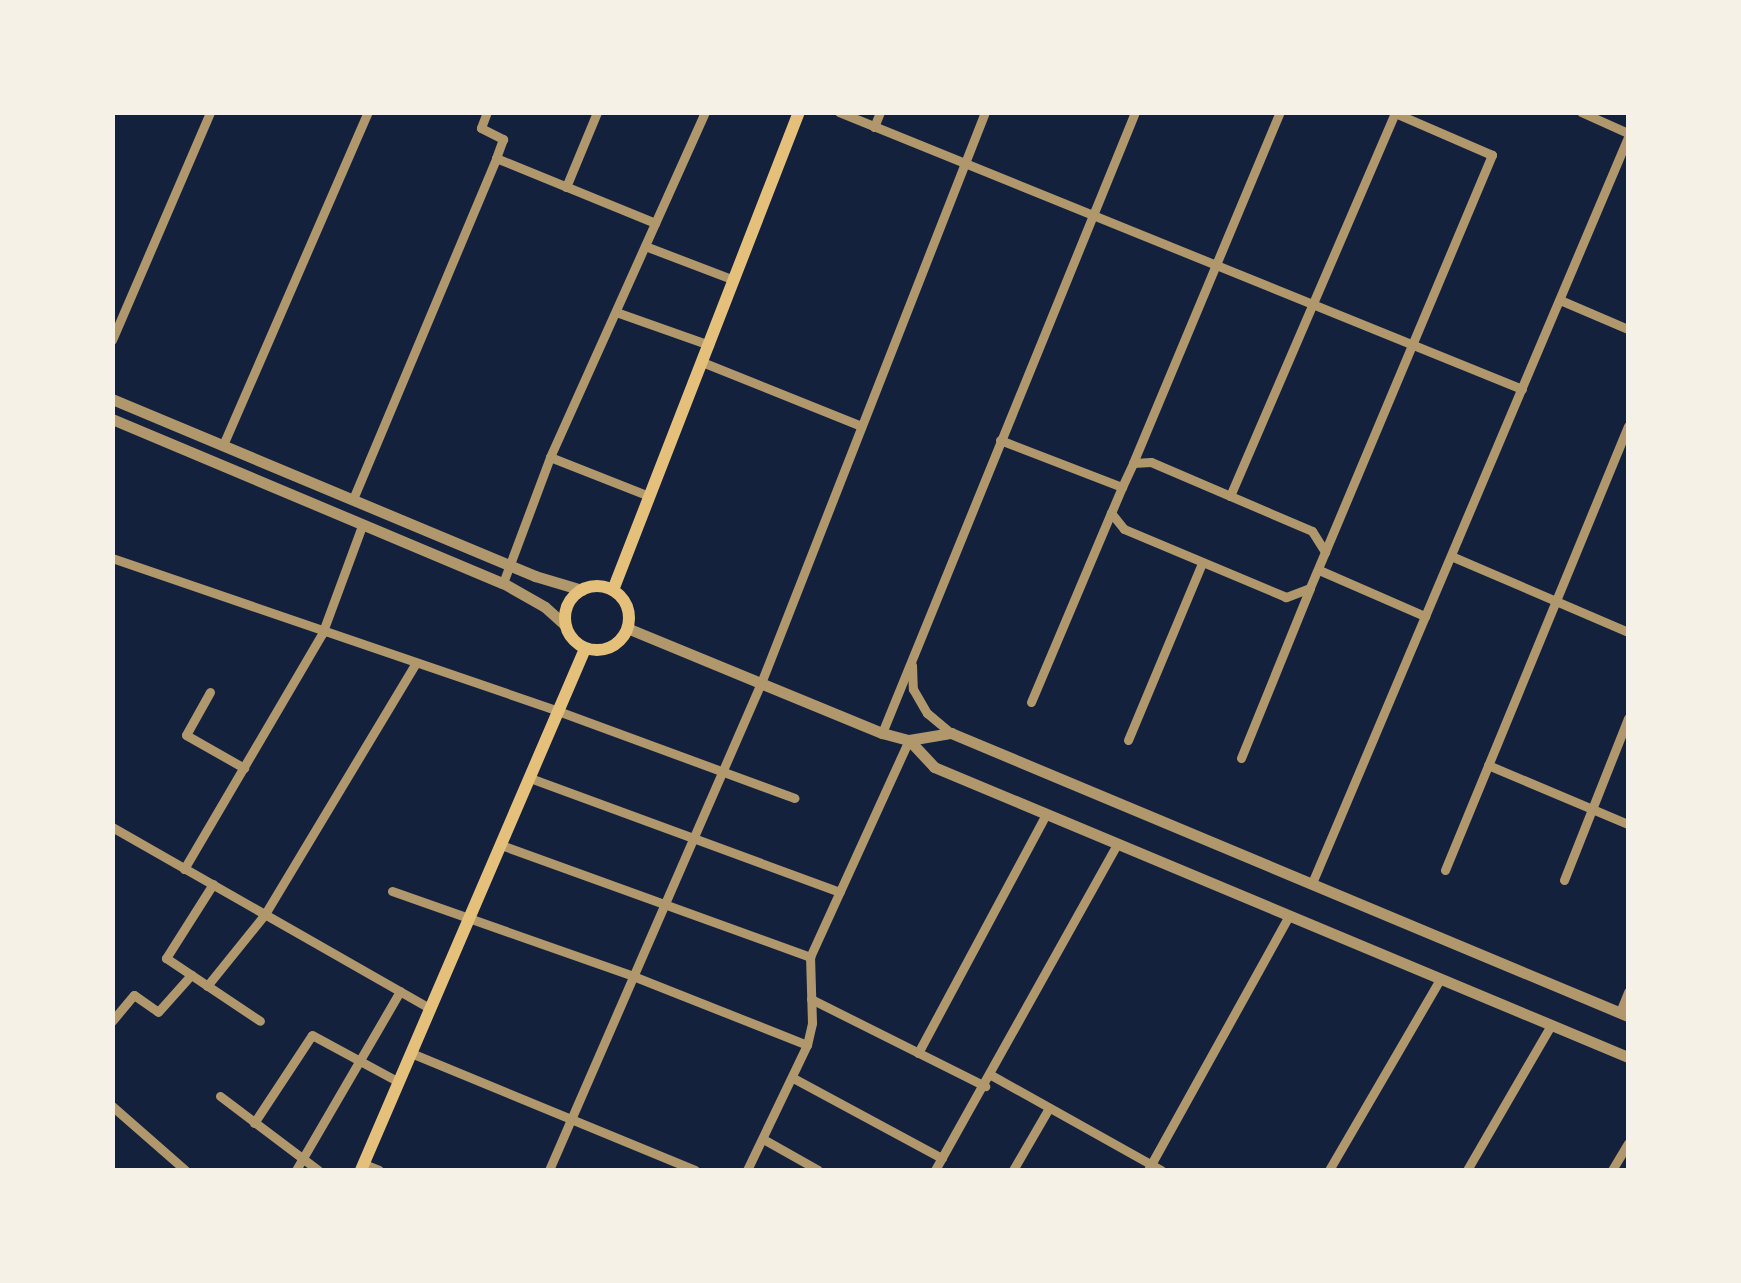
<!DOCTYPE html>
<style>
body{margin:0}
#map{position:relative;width:1741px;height:1283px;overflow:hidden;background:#14213d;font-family:Spectral,serif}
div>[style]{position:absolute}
.minor>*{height:9px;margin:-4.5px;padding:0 4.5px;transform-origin:4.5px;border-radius:4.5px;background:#b1986c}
.tertiary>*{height:11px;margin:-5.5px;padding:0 5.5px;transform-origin:5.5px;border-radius:5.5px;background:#b1986c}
.secondary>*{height:12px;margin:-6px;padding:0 6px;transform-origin:6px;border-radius:6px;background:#e5c07b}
.secondary>.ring{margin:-6px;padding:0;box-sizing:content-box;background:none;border:12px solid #e5c07b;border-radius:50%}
span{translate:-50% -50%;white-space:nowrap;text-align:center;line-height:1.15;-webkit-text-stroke:10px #f6f1e7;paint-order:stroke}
.frame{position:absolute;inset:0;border:115px solid #f6f1e7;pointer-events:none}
</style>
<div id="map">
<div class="minor">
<i style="left:487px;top:112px;width:17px;rotate:111deg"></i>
<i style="left:481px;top:128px;width:25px;rotate:27deg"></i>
<i style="left:503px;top:139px;width:20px;rotate:110deg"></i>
<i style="left:496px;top:158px;width:172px;rotate:22.2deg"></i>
<i style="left:839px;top:112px;width:737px;rotate:22.08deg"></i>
<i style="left:1581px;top:112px;width:51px;rotate:24.1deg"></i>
<i style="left:874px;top:127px;width:16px;rotate:-68deg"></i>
<i style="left:566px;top:187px;width:81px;rotate:-67.5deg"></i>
<i style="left:645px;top:246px;width:95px;rotate:20.9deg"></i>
<i style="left:1560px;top:300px;width:74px;rotate:23.1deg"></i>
<i style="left:616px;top:312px;width:99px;rotate:19.5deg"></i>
<i style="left:112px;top:340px;width:248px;rotate:-66.7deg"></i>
<i style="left:702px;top:362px;width:171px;rotate:21.9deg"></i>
<i style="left:1000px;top:440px;width:131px;rotate:21.1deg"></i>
<i style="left:223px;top:445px;width:363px;rotate:-66.5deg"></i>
<i style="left:550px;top:457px;width:106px;rotate:21.5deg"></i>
<i style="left:1151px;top:462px;width:175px;rotate:23.2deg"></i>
<i style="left:1312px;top:531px;width:25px;rotate:58deg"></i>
<i style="left:1325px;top:552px;width:39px;rotate:113deg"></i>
<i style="left:1310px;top:588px;width:26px;rotate:159deg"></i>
<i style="left:1286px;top:597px;width:176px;rotate:-157.2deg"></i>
<i style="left:1124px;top:529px;width:21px;rotate:-129deg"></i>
<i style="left:1111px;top:513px;width:28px;rotate:-67deg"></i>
<i style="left:1122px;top:487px;width:26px;rotate:-65deg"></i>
<i style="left:1133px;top:463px;width:18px;rotate:-3deg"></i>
<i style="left:1133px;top:463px;width:381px;rotate:-67.3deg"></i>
<i style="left:1230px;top:496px;width:418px;rotate:-66.7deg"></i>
<i style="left:353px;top:499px;width:370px;rotate:-67.2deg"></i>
<i style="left:1325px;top:552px;width:431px;rotate:-67.2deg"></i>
<i style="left:1492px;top:155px;width:106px;rotate:-156.6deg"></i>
<i style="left:1451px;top:556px;width:193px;rotate:23.2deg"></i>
<i style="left:112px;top:558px;width:472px;rotate:18.9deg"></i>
<i style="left:558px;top:711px;width:252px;rotate:20.2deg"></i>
<i style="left:1319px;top:570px;width:116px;rotate:23.5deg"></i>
<i style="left:503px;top:583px;width:134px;rotate:-69.5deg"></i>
<i style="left:550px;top:457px;width:378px;rotate:-65.8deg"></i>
<i style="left:912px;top:665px;width:24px;rotate:88deg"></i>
<i style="left:913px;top:689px;width:28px;rotate:60deg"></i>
<i style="left:927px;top:713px;width:31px;rotate:40deg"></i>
<i style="left:210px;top:692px;width:49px;rotate:119.2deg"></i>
<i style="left:186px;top:735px;width:67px;rotate:29.6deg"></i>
<i style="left:1031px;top:702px;width:205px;rotate:-67.1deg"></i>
<i style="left:882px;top:733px;width:671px;rotate:-67.83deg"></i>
<i style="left:1128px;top:740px;width:192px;rotate:-67.3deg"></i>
<i style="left:1241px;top:758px;width:183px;rotate:-67.9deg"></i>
<i style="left:1488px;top:765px;width:152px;rotate:22.9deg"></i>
<i style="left:530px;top:778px;width:330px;rotate:20.2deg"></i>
<i style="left:112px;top:827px;width:367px;rotate:29.7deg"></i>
<i style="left:501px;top:845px;width:329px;rotate:19.9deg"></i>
<i style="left:184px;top:869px;width:273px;rotate:-59.6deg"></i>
<i style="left:322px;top:634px;width:115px;rotate:-69.7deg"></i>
<i style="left:1445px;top:870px;width:480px;rotate:-67.6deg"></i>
<i style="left:1564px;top:880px;width:174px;rotate:-68.4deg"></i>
<i style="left:1312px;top:883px;width:810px;rotate:-67.04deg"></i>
<i style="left:213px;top:884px;width:88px;rotate:122.4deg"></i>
<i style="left:166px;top:958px;width:113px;rotate:33.8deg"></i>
<i style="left:392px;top:891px;width:256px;rotate:19.4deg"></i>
<i style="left:633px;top:976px;width:187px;rotate:21.6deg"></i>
<i style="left:207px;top:986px;width:92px;rotate:-51.1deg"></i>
<i style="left:265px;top:914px;width:293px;rotate:-59deg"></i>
<i style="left:811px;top:999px;width:195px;rotate:26.6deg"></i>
<i style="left:1620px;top:1012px;width:22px;rotate:-68deg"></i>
<i style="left:112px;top:1021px;width:34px;rotate:-50deg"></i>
<i style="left:134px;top:995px;width:29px;rotate:35deg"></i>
<i style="left:158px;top:1012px;width:50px;rotate:-48.3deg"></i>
<i style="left:411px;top:1053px;width:307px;rotate:22.4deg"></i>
<i style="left:918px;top:1053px;width:271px;rotate:-61.8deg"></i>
<i style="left:991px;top:1075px;width:195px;rotate:29.2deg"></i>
<i style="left:795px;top:1079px;width:167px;rotate:28.3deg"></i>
<i style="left:220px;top:1096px;width:123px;rotate:37.1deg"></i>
<i style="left:112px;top:1106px;width:97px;rotate:41.2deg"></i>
<i style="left:254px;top:1123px;width:105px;rotate:-56.6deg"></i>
<i style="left:312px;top:1035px;width:99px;rotate:28.4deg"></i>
<i style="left:763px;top:1139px;width:63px;rotate:29.4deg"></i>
<i style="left:364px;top:1164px;width:16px;rotate:22deg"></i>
<i style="left:296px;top:1170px;width:207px;rotate:-59.8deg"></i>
<i style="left:549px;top:1170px;width:531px;rotate:-66.48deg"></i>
<i style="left:761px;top:683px;width:613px;rotate:-68.58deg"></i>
<i style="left:747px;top:1170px;width:139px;rotate:-64.4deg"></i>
<i style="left:807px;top:1045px;width:23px;rotate:-77deg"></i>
<i style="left:812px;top:1023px;width:66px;rotate:-91.7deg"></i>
<i style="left:810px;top:957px;width:239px;rotate:-65.5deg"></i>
<i style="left:935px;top:1170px;width:373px;rotate:-60.8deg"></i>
<i style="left:1013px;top:1170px;width:72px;rotate:-59.9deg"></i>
<i style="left:1148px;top:1170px;width:291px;rotate:-61deg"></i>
<i style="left:1329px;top:1170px;width:221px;rotate:-59.8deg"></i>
<i style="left:1467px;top:1170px;width:168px;rotate:-59.9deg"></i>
<i style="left:1612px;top:1170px;width:31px;rotate:-59deg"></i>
</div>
<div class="tertiary">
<i style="left:112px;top:399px;width:459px;rotate:22.7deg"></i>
<i style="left:535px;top:576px;width:49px;rotate:16.6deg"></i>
<i style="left:112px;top:419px;width:424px;rotate:22.8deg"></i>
<i style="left:503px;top:583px;width:48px;rotate:29.7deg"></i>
<i style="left:545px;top:607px;width:28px;rotate:42deg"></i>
<i style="left:627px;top:628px;width:276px;rotate:22.4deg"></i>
<i style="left:882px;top:733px;width:28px;rotate:15deg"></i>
<i style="left:909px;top:740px;width:43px;rotate:-9.5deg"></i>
<i style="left:951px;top:733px;width:734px;rotate:22.69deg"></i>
<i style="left:909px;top:740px;width:37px;rotate:47deg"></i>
<i style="left:934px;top:767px;width:752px;rotate:22.68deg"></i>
</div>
<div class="secondary">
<i class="ring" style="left:565px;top:586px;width:52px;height:52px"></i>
<i style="left:613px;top:590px;width:513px;rotate:-68.74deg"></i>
<i style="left:361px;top:1170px;width:567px;rotate:-66.74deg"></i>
</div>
<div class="frame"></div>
</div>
